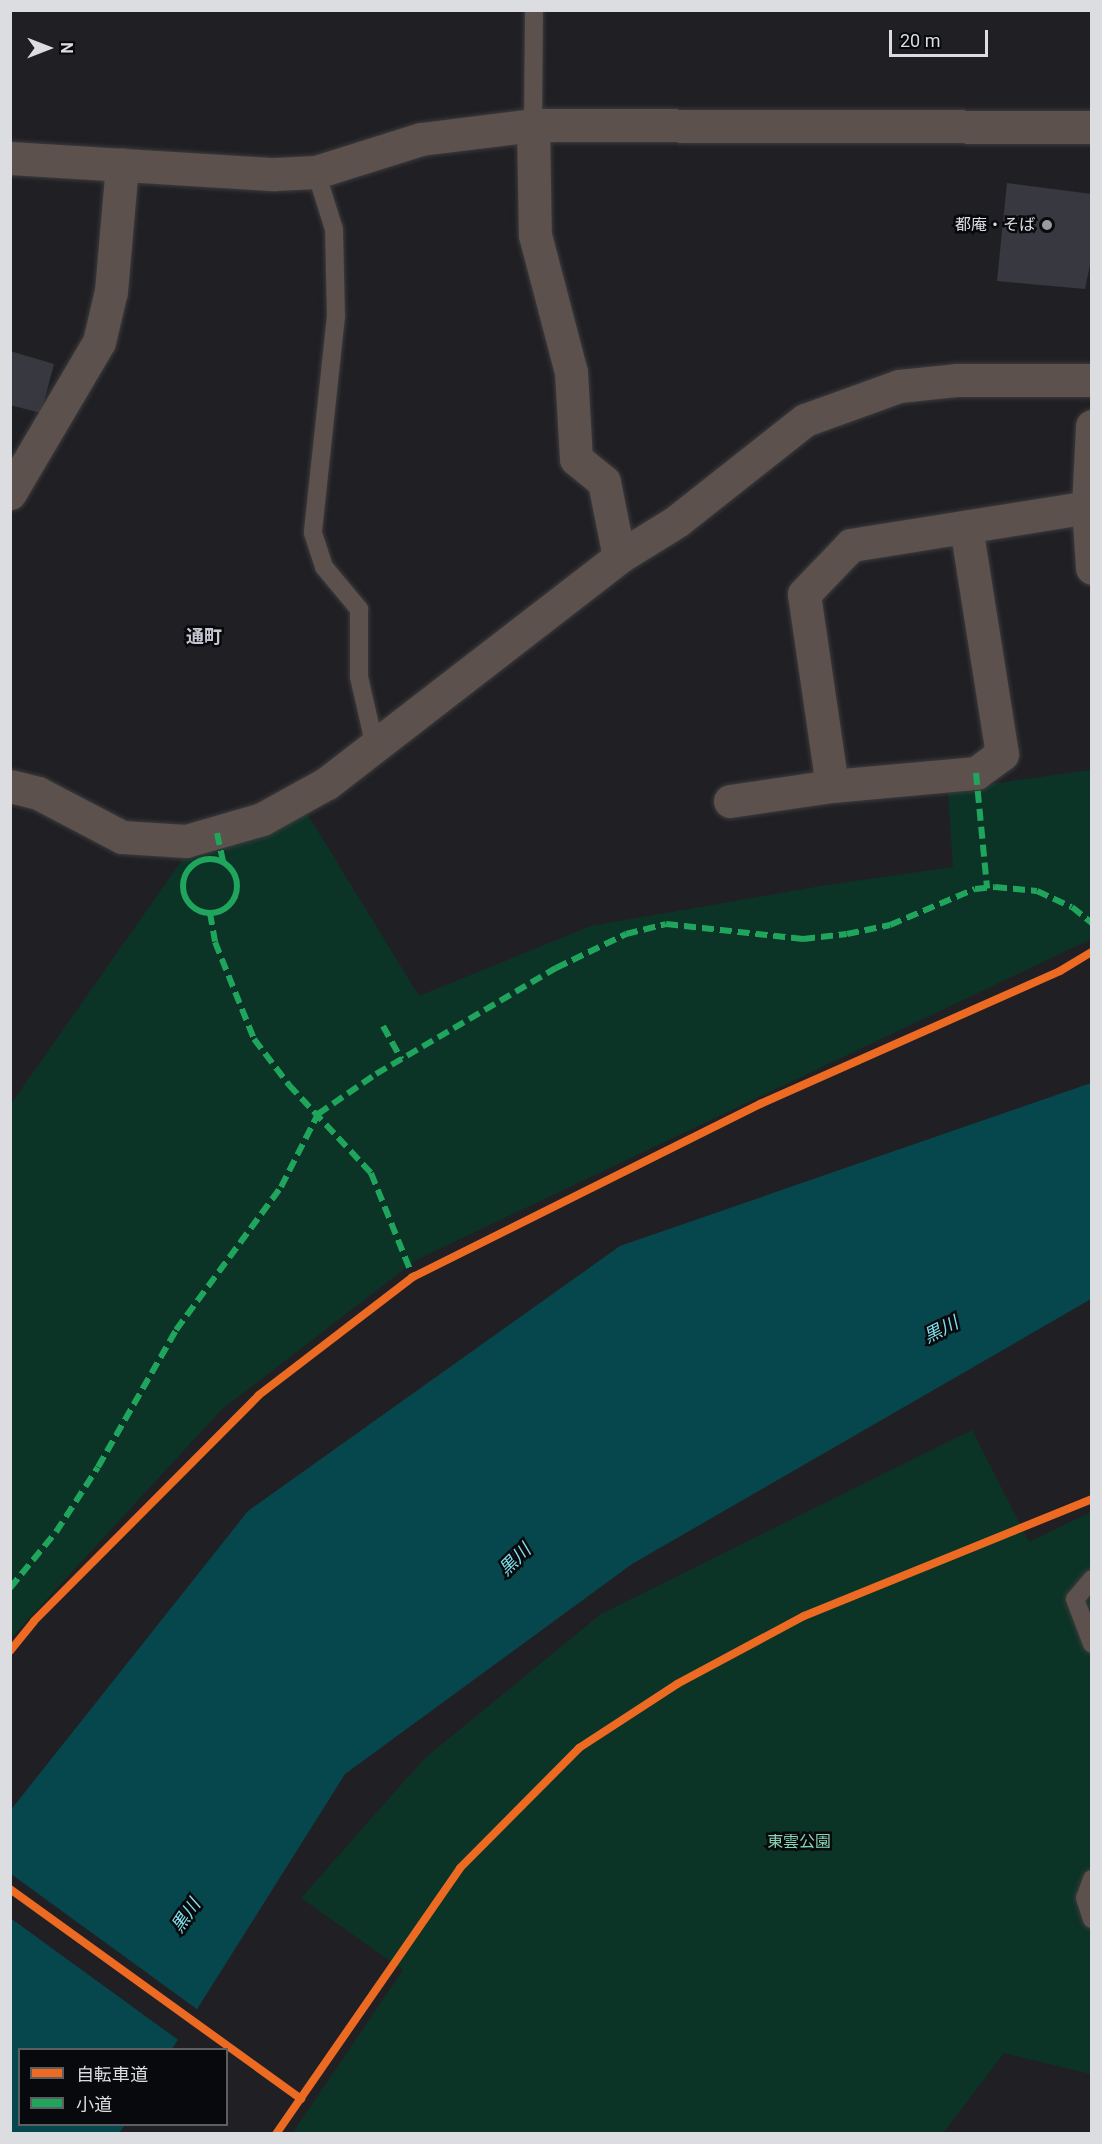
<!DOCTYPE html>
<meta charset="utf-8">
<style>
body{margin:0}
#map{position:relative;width:1102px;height:2144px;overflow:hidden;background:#202024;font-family:Roboto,"Noto Sans JP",sans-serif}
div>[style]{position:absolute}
.green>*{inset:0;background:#0c3426}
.water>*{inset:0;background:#06474d}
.pier>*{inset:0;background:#202024;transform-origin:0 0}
.building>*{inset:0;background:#383840}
.roads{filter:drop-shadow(0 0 2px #3b3b3e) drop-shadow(0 0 2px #3b3b3e)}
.service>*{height:18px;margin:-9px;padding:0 9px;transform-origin:9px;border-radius:9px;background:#5c514c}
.minor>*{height:33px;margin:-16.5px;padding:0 16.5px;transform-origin:16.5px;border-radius:16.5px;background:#5c514c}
.tertiary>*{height:33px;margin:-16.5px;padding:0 16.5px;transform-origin:16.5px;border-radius:16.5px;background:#5c514c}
.quiet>*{height:6px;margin-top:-3px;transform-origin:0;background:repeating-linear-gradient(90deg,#20a55d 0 12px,transparent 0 18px)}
.quiet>.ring{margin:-3px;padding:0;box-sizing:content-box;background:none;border:6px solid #20a55d;border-radius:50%}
.cycleway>*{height:8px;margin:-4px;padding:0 4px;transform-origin:4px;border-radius:4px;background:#ed6a23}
.dots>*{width:16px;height:16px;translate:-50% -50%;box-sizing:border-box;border:3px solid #08090c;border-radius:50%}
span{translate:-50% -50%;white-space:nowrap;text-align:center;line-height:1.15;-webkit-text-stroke:5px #08090c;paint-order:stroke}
.poi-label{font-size:16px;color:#dcdde1}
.right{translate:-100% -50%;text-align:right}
.park-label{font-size:16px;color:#87d5b2}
.neighbourhood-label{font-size:18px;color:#c6c7d1;font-weight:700}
.water-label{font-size:18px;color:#80e1ec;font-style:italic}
.frame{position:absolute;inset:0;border:12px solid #dcdde1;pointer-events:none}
.legend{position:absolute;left:18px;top:2048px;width:210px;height:78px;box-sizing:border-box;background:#08090c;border:2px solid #5d5e61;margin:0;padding:8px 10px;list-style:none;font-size:18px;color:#dcdde1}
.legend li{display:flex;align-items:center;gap:12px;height:30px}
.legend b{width:30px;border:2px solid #5d5e61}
.north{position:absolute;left:18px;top:18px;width:60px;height:60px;-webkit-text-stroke:4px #08090c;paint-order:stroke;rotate:90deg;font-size:16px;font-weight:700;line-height:24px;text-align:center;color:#dcdde1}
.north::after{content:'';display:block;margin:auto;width:21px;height:27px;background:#dcdde1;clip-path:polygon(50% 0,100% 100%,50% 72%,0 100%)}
.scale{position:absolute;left:889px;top:30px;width:99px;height:27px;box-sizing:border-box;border:3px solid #dcdde1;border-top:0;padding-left:8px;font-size:18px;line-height:21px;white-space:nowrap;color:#dcdde1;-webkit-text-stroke:4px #08090c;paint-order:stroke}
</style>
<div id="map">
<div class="green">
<i style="clip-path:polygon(1091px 770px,1091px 939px,416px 1260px,222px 1409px,11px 1638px,11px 1104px,185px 856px,303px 807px,419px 996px,591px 926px,827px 885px,953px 867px,948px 790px)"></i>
<i style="clip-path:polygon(972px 1430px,1029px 1542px,1091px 1512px,1091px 2074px,1004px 2053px,943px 2133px,292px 2134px,403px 1970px,301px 1898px,424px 1759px,601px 1614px)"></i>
</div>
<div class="water">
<i style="clip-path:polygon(1091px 1083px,1091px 1299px,632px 1564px,345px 1774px,172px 2049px,20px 2050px,20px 2124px,125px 2125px,119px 2133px,11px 2133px,10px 1811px,248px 1511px,620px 1246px)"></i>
</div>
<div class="pier">
<i style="left:11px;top:1874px;width:233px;height:36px;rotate:36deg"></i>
</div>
<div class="building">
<i style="clip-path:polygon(1007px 183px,1092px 194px,1092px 255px,1085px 289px,997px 281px)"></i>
<i style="clip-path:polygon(10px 351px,54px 364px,41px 413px,10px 405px)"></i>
</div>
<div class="roads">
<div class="service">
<i style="left:533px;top:125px;width:115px;rotate:-89.5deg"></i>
<i style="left:316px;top:172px;width:60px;rotate:72.5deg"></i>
<i style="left:334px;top:229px;width:87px;rotate:88.7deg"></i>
<i style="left:336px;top:316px;width:218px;rotate:96.1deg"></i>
<i style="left:313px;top:533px;width:36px;rotate:72deg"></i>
<i style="left:324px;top:567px;width:55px;rotate:50.2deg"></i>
<i style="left:359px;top:609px;width:68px;rotate:90deg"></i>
<i style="left:359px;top:677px;width:72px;rotate:77.1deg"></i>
<i style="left:1092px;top:1579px;width:26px;rotate:130deg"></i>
<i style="left:1075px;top:1599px;width:48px;rotate:69.3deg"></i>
<i style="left:1092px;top:1879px;width:20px;rotate:110deg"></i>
<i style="left:1085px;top:1898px;width:22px;rotate:72deg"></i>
</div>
<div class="minor">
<i style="left:533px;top:125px;width:110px;rotate:89deg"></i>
<i style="left:535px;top:235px;width:142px;rotate:75.3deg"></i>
<i style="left:571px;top:372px;width:87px;rotate:86.7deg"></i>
<i style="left:576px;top:459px;width:36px;rotate:39deg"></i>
<i style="left:604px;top:482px;width:76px;rotate:78.7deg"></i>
<i style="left:10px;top:158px;width:265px;rotate:3.5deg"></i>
<i style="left:275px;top:174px;width:41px;rotate:-2.8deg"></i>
<i style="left:316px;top:172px;width:110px;rotate:-17.4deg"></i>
<i style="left:421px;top:139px;width:113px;rotate:-7.1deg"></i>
<i style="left:533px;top:125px;width:559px;rotate:0.2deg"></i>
<i style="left:10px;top:493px;width:175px;rotate:-59.5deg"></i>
<i style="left:99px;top:342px;width:52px;rotate:-76.8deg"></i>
<i style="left:111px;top:291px;width:127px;rotate:-85deg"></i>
<i style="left:10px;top:786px;width:29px;rotate:14deg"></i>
<i style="left:38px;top:793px;width:95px;rotate:27.6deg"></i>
<i style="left:122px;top:837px;width:64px;rotate:3.6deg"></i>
<i style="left:186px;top:841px;width:79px;rotate:-16.1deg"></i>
<i style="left:262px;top:819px;width:74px;rotate:-29deg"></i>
<i style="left:327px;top:783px;width:369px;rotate:-37.7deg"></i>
<i style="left:619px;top:557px;width:68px;rotate:-31.8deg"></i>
<i style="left:677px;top:521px;width:163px;rotate:-38.3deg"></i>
<i style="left:805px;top:420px;width:100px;rotate:-19.9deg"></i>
<i style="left:899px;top:386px;width:57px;rotate:-6deg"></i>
<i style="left:956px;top:380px;width:136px"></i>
<i style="left:832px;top:786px;width:194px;rotate:-98.3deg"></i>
<i style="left:804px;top:594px;width:68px;rotate:-46.2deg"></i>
<i style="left:851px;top:545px;width:240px;rotate:-9.1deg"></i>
<i style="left:730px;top:801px;width:103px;rotate:-8.4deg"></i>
<i style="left:832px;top:786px;width:145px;rotate:-5.2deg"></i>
<i style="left:976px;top:773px;width:32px;rotate:-36deg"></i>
<i style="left:1002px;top:754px;width:230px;rotate:-99deg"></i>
</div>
<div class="tertiary">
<i style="left:1092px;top:426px;width:81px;rotate:92.8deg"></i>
<i style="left:1088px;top:507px;width:61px;rotate:86.2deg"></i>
</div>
</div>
<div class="quiet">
<i style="left:976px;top:773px;width:116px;rotate:84.5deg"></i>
<i style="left:217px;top:833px;width:30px;rotate:78deg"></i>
<i class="ring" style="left:183px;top:859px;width:48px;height:48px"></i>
<i style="left:210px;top:913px;width:29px;rotate:80deg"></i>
<i style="left:215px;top:942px;width:105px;rotate:68.1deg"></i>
<i style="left:254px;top:1039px;width:58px;rotate:52.7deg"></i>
<i style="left:289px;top:1085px;width:120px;rotate:47deg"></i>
<i style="left:371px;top:1173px;width:112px;rotate:68deg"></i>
<i style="left:383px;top:1026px;width:38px;rotate:61deg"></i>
<i style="left:10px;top:1588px;width:72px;rotate:-50.6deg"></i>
<i style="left:56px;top:1532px;width:77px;rotate:-57.1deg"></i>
<i style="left:98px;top:1467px;width:158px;rotate:-60.3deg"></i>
<i style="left:176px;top:1330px;width:177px;rotate:-53.7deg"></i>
<i style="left:281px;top:1187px;width:82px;rotate:-63.1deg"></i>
<i style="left:318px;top:1114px;width:70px;rotate:-34.6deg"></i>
<i style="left:376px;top:1074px;width:209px;rotate:-30.5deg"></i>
<i style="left:556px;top:968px;width:78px;rotate:-25.9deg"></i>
<i style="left:626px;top:934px;width:41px;rotate:-14deg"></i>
<i style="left:666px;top:924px;width:138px;rotate:6.2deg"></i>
<i style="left:803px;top:939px;width:44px;rotate:-6.5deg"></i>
<i style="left:847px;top:934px;width:44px;rotate:-11.8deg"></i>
<i style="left:890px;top:925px;width:92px;rotate:-23deg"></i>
<i style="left:975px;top:889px;width:20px;rotate:-6deg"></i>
<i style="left:995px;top:887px;width:42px;rotate:5.4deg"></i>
<i style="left:1037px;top:891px;width:38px;rotate:25deg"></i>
<i style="left:1072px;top:907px;width:26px;rotate:39deg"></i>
</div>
<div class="cycleway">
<i style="left:10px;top:1651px;width:38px;rotate:-51deg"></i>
<i style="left:34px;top:1621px;width:319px;rotate:-45.1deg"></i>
<i style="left:259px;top:1395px;width:194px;rotate:-37.5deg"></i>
<i style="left:413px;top:1277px;width:388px;rotate:-26.5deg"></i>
<i style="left:760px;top:1104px;width:328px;rotate:-23.9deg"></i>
<i style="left:1060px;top:971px;width:37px;rotate:-31deg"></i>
<i style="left:10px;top:1889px;width:359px;rotate:35.8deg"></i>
<i style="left:276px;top:2134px;width:323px;rotate:-55.3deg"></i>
<i style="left:460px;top:1868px;width:169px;rotate:-45.2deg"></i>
<i style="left:579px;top:1748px;width:117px;rotate:-33.1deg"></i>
<i style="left:677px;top:1684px;width:144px;rotate:-28.2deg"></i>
<i style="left:804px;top:1616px;width:311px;rotate:-22.1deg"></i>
</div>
<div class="dots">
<i style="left:1047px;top:225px;background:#9a9b9f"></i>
</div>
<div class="poi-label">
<span class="right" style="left:1035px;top:225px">都庵・そば</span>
</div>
<div class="park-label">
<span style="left:799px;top:1842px">東雲公園</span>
</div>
<div class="neighbourhood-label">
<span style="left:204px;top:637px">通町</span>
</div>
<div class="water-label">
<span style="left:941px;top:1330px;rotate:-27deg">黒川</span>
<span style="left:515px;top:1560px;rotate:-45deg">黒川</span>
<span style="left:186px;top:1916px;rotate:-56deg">黒川</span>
</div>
<div class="frame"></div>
<ul class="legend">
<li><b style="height:8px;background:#ed6a23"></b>自転車道</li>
<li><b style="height:8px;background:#20a55d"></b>小道</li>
</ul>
<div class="north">N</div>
<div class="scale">20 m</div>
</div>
